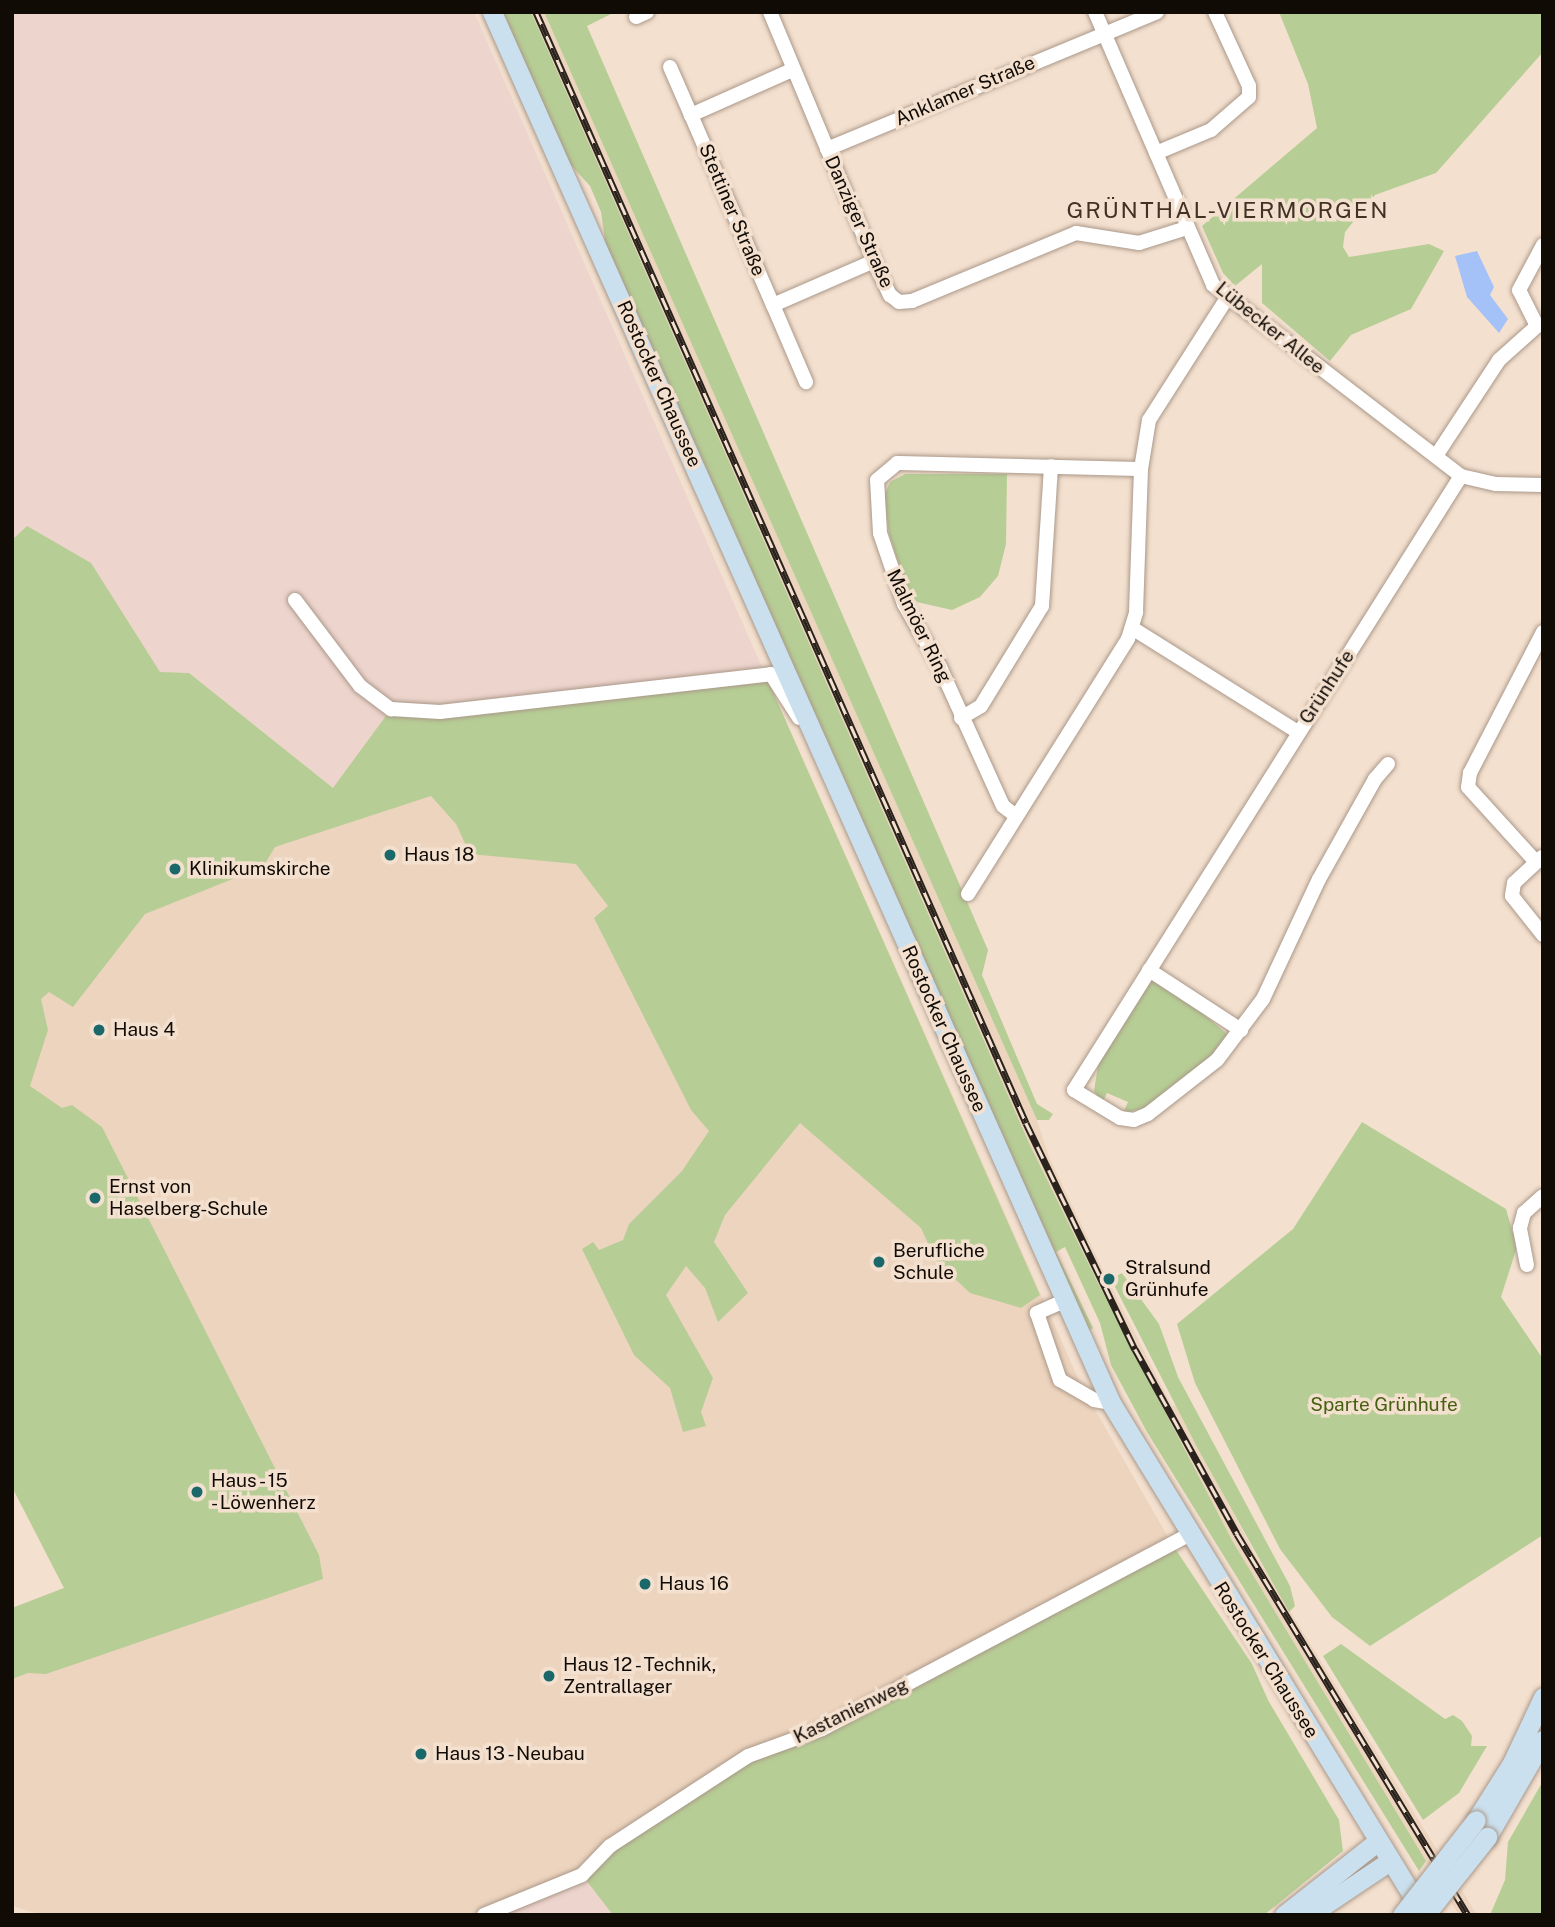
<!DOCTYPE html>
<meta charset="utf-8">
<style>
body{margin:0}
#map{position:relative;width:1555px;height:1927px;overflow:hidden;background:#f4e0cf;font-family:"Public Sans",sans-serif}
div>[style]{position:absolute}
.commercial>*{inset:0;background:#edd4cd}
.built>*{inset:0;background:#edd4be}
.green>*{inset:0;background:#b6ce95}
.water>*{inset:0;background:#a4c2f8}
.roads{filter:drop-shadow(0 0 2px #aa9889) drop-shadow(0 0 2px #aa9889)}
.minor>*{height:14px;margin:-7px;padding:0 7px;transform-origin:7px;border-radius:7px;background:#fff}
.secondary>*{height:19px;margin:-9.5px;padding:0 9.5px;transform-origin:9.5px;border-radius:9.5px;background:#cae0ee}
.rail>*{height:7px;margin-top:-3.5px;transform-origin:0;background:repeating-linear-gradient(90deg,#f4e0cf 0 13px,#2a221c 0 26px);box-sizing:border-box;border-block:2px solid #2a221c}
.bridges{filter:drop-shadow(0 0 2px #aa9889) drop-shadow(0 0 2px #aa9889)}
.secondary-bridge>*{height:19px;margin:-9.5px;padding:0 9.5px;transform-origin:9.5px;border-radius:9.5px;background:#cae0ee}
.dots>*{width:19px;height:19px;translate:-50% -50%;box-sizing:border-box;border:4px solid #f4e0cf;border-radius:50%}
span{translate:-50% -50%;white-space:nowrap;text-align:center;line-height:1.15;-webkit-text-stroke:7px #f4e0cf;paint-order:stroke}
.street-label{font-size:19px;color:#110b06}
.poi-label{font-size:19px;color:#110b06}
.left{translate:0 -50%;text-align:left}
.park-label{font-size:19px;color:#456010}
.quarter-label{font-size:23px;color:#413224;letter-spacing:2px}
.frame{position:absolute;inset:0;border:14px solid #110b06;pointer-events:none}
</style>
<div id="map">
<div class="commercial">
<i style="clip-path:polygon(12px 12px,474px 12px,765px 674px,333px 788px,189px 673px,160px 672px,124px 621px,27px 527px,12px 540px)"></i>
<i style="clip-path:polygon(582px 1875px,613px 1915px,484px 1915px)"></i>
</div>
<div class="built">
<i style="clip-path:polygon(531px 12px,544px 12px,1037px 1120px,1049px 1157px,1102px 1268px,1172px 1406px,1176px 1405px,1255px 1554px,1477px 1915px,1459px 1915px,1321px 1689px,1233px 1542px,1097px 1281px,1029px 1143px)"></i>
<i style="clip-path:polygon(27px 526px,91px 563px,160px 672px,189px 673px,333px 788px,391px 709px,440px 712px,765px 674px,1082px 1387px,1172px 1544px,582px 1875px,484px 1915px,42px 1915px,12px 1906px,12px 1608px,64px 1588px,12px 1487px,12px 540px)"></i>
</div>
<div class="green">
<i style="clip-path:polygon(503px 12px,531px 12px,1029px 1143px,1097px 1281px,1233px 1542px,1426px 1861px,1419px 1871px,1147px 1432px,1111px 1365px,1100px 1323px,1065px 1247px,1056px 1252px,1093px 1328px,1088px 1331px,606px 247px,601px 212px,590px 186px,569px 163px)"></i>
<i style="clip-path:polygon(544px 12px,615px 12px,587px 26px,988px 950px,982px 975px,1037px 1104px,1053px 1114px,1049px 1120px,1037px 1120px)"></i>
<i style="clip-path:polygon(1279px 12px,1543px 12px,1543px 52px,1436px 173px,1375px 195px,1345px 232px,1343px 247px,1349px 257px,1429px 244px,1444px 251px,1411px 309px,1351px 335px,1330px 361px,1262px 303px,1262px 264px,1235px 286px,1223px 273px,1202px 226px,1317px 128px,1308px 84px)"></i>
<i style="clip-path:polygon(905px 474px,1007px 474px,1006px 544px,998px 576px,980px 597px,952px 610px,917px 602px,907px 589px,889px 534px,884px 496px,890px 482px)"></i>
<i style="clip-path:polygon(27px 526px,91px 563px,160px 672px,189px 673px,333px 788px,391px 709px,440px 712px,765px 674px,1040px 1295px,1021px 1308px,970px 1293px,953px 1277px,944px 1279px,921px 1228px,800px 1123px,725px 1215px,714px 1242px,748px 1293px,718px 1322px,705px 1288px,686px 1266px,666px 1295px,713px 1378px,701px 1412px,706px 1426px,683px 1432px,670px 1388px,634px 1355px,582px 1249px,593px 1242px,599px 1250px,623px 1240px,629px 1224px,682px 1171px,709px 1131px,691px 1110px,594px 918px,608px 906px,576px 864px,470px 854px,456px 824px,431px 796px,275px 847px,263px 867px,145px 914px,73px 1007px,49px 992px,41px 999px,48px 1030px,30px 1086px,62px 1108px,72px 1105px,102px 1127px,319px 1555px,323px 1579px,46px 1674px,28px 1673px,12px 1679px,12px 1608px,64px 1588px,12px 1487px,12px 540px)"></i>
<i style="clip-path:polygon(1151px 980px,1175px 990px,1227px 1034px,1218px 1053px,1147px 1108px,1123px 1113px,1128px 1102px,1107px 1093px,1102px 1103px,1094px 1091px,1099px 1059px)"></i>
<i style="clip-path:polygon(1362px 1122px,1506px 1209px,1517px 1247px,1501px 1297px,1543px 1359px,1543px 1535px,1370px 1646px,1332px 1617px,1280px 1549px,1195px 1383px,1177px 1324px,1293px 1229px)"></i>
<i style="clip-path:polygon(1122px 1273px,1159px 1324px,1178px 1377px,1290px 1586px,1295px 1606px,1289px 1612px,1198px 1449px,1111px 1279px)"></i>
<i style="clip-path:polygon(1172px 1544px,1252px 1664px,1268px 1700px,1339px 1820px,1343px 1851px,1264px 1915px,613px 1915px,582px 1875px,591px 1861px,748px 1756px,823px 1729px)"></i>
<i style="clip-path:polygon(1341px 1644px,1445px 1719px,1453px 1715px,1462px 1721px,1472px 1736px,1471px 1746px,1487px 1746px,1459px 1793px,1423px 1820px,1323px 1656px)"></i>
<i style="clip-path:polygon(1543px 1781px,1543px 1915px,1490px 1915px,1505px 1880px,1508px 1842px)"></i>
</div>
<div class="water">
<i style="clip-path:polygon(1477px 251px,1494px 287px,1490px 295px,1508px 319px,1499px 333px,1467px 297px,1455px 256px)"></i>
</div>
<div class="roads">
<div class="minor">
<i style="left:770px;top:12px;width:270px;rotate:67.3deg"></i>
<i style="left:874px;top:261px;width:38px;rotate:65deg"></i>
<i style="left:890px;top:295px;width:11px;rotate:38deg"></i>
<i style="left:899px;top:302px;width:13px;rotate:-4deg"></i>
<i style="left:912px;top:301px;width:178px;rotate:-22.5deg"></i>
<i style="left:1076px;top:233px;width:64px;rotate:9deg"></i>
<i style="left:1139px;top:243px;width:50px;rotate:-17.4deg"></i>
<i style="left:1095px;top:12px;width:297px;rotate:66.6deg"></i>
<i style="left:1213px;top:285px;width:313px;rotate:37.6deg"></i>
<i style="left:1461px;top:476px;width:36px;rotate:13deg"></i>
<i style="left:1496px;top:484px;width:47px;rotate:1.2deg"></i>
<i style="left:636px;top:17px;width:12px;rotate:-24deg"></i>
<i style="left:670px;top:67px;width:52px;rotate:66.4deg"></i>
<i style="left:792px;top:70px;width:111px;rotate:156deg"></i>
<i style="left:691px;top:115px;width:207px;rotate:66.7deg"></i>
<i style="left:773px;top:305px;width:110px;rotate:-23.5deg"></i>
<i style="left:827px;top:149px;width:357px;rotate:-22.5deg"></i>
<i style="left:1156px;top:153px;width:60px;rotate:-22.7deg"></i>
<i style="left:1211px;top:130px;width:50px;rotate:-41deg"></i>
<i style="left:1249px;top:97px;width:11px;rotate:-90deg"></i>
<i style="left:1249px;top:86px;width:81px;rotate:-114.7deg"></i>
<i style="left:773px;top:305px;width:84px;rotate:66.8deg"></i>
<i style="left:1436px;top:456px;width:115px;rotate:-56.7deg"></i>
<i style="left:1499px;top:360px;width:51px;rotate:-41.8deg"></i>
<i style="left:1537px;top:326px;width:40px;rotate:-116.6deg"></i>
<i style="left:1519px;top:290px;width:51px;rotate:-61.9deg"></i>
<i style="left:295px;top:600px;width:108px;rotate:52.9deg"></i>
<i style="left:360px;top:686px;width:39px;rotate:37deg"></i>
<i style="left:391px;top:709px;width:49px;rotate:3.5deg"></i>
<i style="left:440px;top:712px;width:333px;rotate:-6.5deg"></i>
<i style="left:771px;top:674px;width:52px;rotate:57.5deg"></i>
<i style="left:1132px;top:628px;width:196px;rotate:32.1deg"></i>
<i style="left:961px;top:718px;width:23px;rotate:-31deg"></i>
<i style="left:981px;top:706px;width:117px;rotate:-58.6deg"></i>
<i style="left:1042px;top:606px;width:140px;rotate:-86.3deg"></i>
<i style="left:1388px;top:764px;width:20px;rotate:131deg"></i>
<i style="left:1375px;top:779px;width:115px;rotate:119.2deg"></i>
<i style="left:1319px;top:879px;width:132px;rotate:115deg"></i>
<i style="left:1263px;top:999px;width:76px;rotate:127deg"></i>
<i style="left:1217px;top:1060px;width:88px;rotate:142deg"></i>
<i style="left:1148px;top:1114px;width:15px;rotate:157deg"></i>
<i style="left:1134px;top:1120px;width:14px;rotate:-172deg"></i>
<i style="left:1120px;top:1118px;width:54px;rotate:-148.7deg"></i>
<i style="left:1074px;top:1090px;width:726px;rotate:-57.78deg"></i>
<i style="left:1016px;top:816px;width:16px;rotate:-142deg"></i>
<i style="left:1003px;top:806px;width:153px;rotate:-114.4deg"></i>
<i style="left:940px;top:667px;width:73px;rotate:-119.7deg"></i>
<i style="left:904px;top:604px;width:75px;rotate:-108.7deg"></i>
<i style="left:880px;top:533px;width:53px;rotate:-93.2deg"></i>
<i style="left:877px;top:480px;width:26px;rotate:-40deg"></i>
<i style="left:897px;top:463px;width:244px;rotate:1.4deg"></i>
<i style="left:1542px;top:857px;width:38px;rotate:137deg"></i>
<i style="left:1514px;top:883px;width:13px;rotate:99deg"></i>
<i style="left:1512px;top:896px;width:50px;rotate:51.5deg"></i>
<i style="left:1536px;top:862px;width:101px;rotate:-132.2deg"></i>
<i style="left:1468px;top:787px;width:14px;rotate:-82deg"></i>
<i style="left:1470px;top:773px;width:159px;rotate:-62.6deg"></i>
<i style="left:968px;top:894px;width:301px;rotate:-57.9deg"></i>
<i style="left:1128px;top:639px;width:28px;rotate:-73deg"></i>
<i style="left:1136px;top:612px;width:143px;rotate:-88deg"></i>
<i style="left:1141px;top:469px;width:50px;rotate:-80.7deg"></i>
<i style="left:1149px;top:420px;width:145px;rotate:-57.4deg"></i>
<i style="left:1149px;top:970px;width:110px;rotate:33.1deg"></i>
<i style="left:1527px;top:1265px;width:38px;rotate:-101deg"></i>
<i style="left:1520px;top:1228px;width:16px;rotate:-75deg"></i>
<i style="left:1524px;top:1213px;width:25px;rotate:-42deg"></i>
<i style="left:1064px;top:1301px;width:30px;rotate:156deg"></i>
<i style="left:1037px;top:1313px;width:71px;rotate:71.1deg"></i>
<i style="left:1060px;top:1380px;width:39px;rotate:30deg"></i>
<i style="left:1094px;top:1400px;width:17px;rotate:10deg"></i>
<i style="left:484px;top:1915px;width:106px;rotate:-22.2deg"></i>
<i style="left:582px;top:1875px;width:40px;rotate:-46deg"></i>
<i style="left:610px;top:1846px;width:165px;rotate:-33.1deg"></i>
<i style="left:748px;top:1756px;width:79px;rotate:-20deg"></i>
<i style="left:822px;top:1729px;width:415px;rotate:-27.9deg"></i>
</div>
<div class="secondary">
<i style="left:492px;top:12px;width:1523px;rotate:66.01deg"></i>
<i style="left:1111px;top:1403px;width:598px;rotate:58.54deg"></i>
<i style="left:1476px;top:1820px;width:67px;rotate:-57.7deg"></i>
<i style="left:1512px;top:1763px;width:73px;rotate:-64.8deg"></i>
<i style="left:1487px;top:1837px;width:112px;rotate:-60deg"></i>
<i style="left:1284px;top:1915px;width:120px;rotate:-38.2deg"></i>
<i style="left:1309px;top:1915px;width:97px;rotate:-33.7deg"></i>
</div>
</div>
<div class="rail">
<i style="left:536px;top:12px;width:1214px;rotate:66.2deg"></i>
<i style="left:1026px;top:1123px;width:251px;rotate:64.3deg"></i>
<i style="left:1135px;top:1349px;width:211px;rotate:61.1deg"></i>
<i style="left:1237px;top:1534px;width:446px;rotate:58.8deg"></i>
</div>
<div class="bridges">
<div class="secondary-bridge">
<i style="left:1402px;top:1915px;width:120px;rotate:-52.1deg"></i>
<i style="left:1425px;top:1915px;width:100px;rotate:-51.5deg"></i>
</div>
</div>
<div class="dots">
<i style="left:390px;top:855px;background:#1a6869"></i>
<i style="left:175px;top:869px;background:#1a6869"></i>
<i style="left:99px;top:1030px;background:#1a6869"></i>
<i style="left:95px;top:1198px;background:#1a6869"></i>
<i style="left:879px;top:1262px;background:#1a6869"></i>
<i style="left:1109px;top:1279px;background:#1a6869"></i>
<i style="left:197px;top:1492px;background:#1a6869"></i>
<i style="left:645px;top:1584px;background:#1a6869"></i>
<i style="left:549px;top:1676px;background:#1a6869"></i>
<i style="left:421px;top:1754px;background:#1a6869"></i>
</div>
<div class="street-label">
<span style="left:965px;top:91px;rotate:-23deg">Anklamer Straße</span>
<span style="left:732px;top:210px;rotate:67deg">Stettiner Straße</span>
<span style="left:859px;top:222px;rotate:66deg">Danziger Straße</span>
<span style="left:1270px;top:328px;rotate:39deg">Lübecker Allee</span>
<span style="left:659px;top:384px;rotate:66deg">Rostocker Chaussee</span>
<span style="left:919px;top:626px;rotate:64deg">Malmöer Ring</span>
<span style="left:1327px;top:687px;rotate:-57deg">Grünhufe</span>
<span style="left:944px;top:1029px;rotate:66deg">Rostocker Chaussee</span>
<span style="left:1266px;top:1660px;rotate:58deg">Rostocker Chaussee</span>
<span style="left:851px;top:1711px;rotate:-26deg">Kastanienweg</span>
</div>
<div class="poi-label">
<span class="left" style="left:404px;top:855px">Haus 18</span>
<span class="left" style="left:189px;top:869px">Klinikumskirche</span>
<span class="left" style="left:113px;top:1030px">Haus 4</span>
<span class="left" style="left:109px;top:1198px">Ernst von<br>Haselberg-Schule</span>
<span class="left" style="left:893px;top:1262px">Berufliche<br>Schule</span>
<span class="left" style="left:1125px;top:1279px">Stralsund<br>Grünhufe</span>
<span class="left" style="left:211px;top:1492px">Haus - 15<br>- Löwenherz</span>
<span class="left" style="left:659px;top:1584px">Haus 16</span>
<span class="left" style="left:563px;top:1676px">Haus 12 - Technik,<br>Zentrallager</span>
<span class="left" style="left:435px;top:1754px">Haus 13 - Neubau</span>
</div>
<div class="park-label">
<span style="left:1384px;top:1405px">Sparte Grünhufe</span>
</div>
<div class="quarter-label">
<span style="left:1228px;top:210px">GRÜNTHAL-VIERMORGEN</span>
</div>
<div class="frame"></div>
</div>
